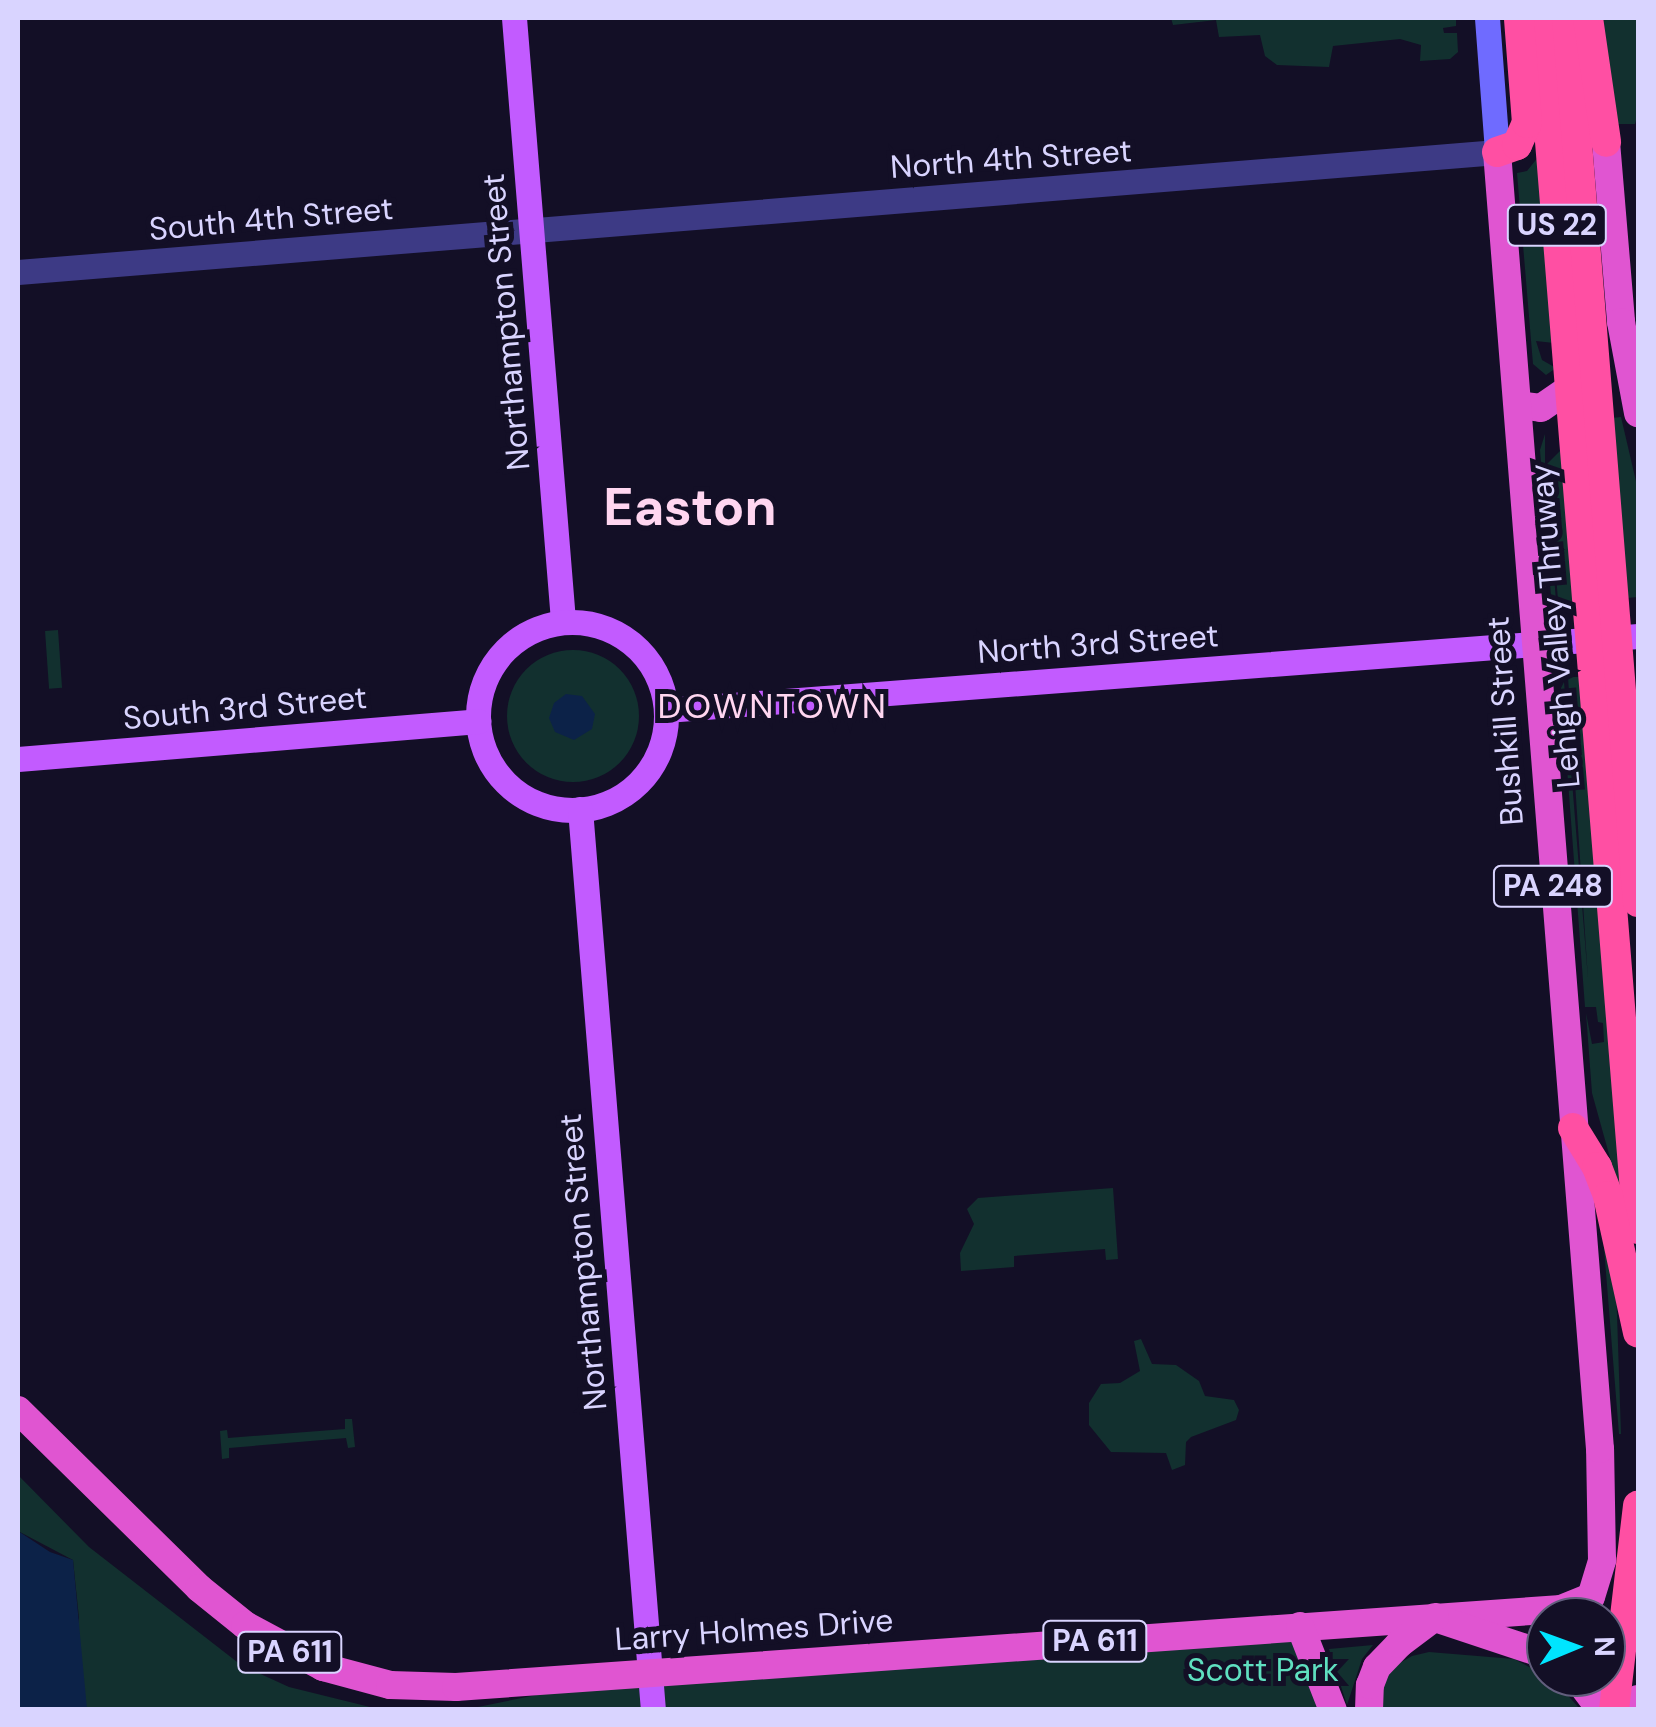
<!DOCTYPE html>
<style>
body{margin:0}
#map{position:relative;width:1656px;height:1727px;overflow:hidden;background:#130f26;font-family:"DM Sans",sans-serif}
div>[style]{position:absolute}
.green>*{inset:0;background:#12302f;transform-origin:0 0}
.round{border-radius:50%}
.water>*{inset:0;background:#0c2248}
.tertiary>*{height:25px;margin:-12.5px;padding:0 12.5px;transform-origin:12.5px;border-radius:12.5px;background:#3d3a85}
.secondary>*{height:25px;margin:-12.5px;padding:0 12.5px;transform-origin:12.5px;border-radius:12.5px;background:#6f6bff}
.primary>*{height:25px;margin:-12.5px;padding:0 12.5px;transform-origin:12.5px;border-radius:12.5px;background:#c25bff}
.primary>.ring{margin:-12.5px;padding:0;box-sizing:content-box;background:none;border:25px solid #c25bff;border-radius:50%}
.trunk>*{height:28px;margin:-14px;padding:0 14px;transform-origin:14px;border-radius:14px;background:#e055d1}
.motorway>*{height:30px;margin:-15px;padding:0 15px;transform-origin:15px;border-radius:15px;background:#ff4fa3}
span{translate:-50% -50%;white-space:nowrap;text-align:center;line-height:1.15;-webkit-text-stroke:10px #130f26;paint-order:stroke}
.shield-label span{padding:2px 8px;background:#130f26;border:2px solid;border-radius:8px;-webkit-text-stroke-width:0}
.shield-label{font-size:30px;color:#d9d4ff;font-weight:700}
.street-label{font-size:32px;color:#d9d4ff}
.park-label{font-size:32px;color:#5fe0c0}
.neighbourhood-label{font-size:35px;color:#ffd6f0;letter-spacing:2.5px}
.town-label{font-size:52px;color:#ffd6f0;font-weight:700}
.frame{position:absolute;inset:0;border:20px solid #d9d4ff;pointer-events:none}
.north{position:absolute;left:1526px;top:1597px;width:100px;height:100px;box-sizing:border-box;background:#130f26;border:2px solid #625e7d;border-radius:50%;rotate:89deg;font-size:28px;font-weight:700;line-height:40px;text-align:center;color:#d9d4ff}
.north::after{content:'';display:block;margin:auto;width:35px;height:45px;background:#00e5ff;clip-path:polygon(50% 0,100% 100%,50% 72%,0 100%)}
</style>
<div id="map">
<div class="green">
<i style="clip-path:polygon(1171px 18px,1456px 18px,1456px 26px,1443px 28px,1444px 33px,1457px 33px,1458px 52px,1450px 59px,1420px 61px,1421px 45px,1400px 39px,1333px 46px,1329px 67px,1277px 65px,1265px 56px,1260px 35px,1219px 37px,1216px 20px,1173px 25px)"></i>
<i style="clip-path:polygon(1597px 18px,1638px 18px,1638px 114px,1635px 124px,1613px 124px)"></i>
<i style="clip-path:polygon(1539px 156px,1554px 343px,1536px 341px,1542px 360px,1556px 368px,1546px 375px,1533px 364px,1517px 173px,1527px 171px)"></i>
<i style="clip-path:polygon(1621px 417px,1638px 490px,1638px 597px,1627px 598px,1612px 418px)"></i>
<i style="clip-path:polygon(1545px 434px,1545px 464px,1556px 601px,1551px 596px,1540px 450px)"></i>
<i style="clip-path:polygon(1562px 449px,1574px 603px,1563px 603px,1558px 600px,1547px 464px)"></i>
<i style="left:58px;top:630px;width:58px;height:13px;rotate:86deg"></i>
<i class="round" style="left:507px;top:650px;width:132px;height:132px"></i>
<i style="clip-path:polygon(1568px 677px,1581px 677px,1627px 1219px,1592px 1093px,1586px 1013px,1592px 1044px,1604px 1042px,1603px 1023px,1598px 1022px,1596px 1007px,1585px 1007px,1561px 688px,1564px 682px,1588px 979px)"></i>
<i style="clip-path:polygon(1113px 1188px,1118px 1259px,1106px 1260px,1105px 1249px,1014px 1256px,1014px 1267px,961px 1271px,960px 1253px,974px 1224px,967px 1209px,978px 1198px)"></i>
<i style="clip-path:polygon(1602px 1223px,1616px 1285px,1621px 1434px,1619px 1434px)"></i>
<i style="clip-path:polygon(1141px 1339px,1152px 1364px,1176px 1365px,1199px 1381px,1205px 1396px,1234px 1400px,1239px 1410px,1236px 1420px,1191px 1437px,1186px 1442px,1185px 1465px,1172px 1470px,1166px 1453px,1111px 1452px,1089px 1425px,1089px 1403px,1101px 1384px,1120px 1383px,1140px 1371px,1134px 1341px)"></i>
<i style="clip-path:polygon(345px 1419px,352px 1419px,355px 1447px,348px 1448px,346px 1438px,229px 1448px,229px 1458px,222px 1459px,220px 1431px,227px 1430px,228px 1438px,345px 1429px)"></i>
<i style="clip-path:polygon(18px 1475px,89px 1547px,241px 1665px,289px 1687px,378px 1709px,63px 1709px,79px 1618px,73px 1560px,18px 1531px)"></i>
<i style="clip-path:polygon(1300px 1626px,1333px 1710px,463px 1710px,650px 1672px)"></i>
<i style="clip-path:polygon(1373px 1645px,1362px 1659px,1347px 1705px,1329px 1649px)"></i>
<i style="clip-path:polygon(1429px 1652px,1514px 1659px,1554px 1680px,1580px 1709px,1376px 1710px,1382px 1673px,1412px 1656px)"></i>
</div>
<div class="water">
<i style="clip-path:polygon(566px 694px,582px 696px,595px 714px,592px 729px,574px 740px,555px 732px,549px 718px,554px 703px)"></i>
<i style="clip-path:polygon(18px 1531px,50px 1552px,73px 1560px,87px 1709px,18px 1709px)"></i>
</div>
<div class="tertiary">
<i style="left:18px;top:272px;width:1484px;rotate:-4.64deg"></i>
</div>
<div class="secondary">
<i style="left:1487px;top:18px;width:134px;rotate:85.7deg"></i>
</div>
<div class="primary">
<i style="left:514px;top:18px;width:605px;rotate:85.35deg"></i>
<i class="ring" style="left:478px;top:622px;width:163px;height:163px"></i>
<i style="left:666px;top:710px;width:975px;rotate:-4.35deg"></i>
<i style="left:18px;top:759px;width:462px;rotate:-4.7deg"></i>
<i style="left:580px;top:809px;width:904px;rotate:85.37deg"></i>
</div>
<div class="trunk">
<i style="left:1606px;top:142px;width:181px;rotate:85.2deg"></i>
<i style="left:1621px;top:322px;width:93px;rotate:79.4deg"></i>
<i style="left:1518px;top:405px;width:23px;rotate:7deg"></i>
<i style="left:1541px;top:408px;width:55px;rotate:-34.6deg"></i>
<i style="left:18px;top:1410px;width:254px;rotate:44.5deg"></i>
<i style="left:199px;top:1588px;width:59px;rotate:38.8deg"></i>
<i style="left:245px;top:1625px;width:89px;rotate:28.3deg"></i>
<i style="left:323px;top:1667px;width:69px;rotate:15deg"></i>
<i style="left:390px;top:1685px;width:66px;rotate:1.7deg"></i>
<i style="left:456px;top:1687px;width:1108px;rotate:-4.04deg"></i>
<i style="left:1561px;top:1609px;width:32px;rotate:-22deg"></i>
<i style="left:1591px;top:1597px;width:39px;rotate:-73deg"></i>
<i style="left:1602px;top:1560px;width:111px;rotate:-91deg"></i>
<i style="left:1600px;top:1449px;width:1301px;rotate:-94.54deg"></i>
<i style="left:1441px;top:1620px;width:111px;rotate:18.4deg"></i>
<i style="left:1300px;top:1626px;width:90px;rotate:68.6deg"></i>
<i style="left:1576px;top:1677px;width:41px;rotate:52.9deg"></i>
<i style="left:1369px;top:1710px;width:25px;rotate:-88deg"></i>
<i style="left:1370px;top:1685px;width:19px;rotate:-69deg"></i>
<i style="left:1377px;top:1667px;width:32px;rotate:-46deg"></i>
<i style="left:1399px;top:1644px;width:45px;rotate:-36.9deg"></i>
<i style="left:1637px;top:1710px;width:11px;rotate:-85deg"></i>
</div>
<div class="motorway">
<i style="left:1540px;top:18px;width:1215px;rotate:85.37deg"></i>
<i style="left:1567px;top:18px;width:887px;rotate:85.41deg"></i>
<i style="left:1588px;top:18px;width:125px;rotate:81.7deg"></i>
<i style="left:1497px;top:152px;width:21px;rotate:-19deg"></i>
<i style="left:1517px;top:145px;width:24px;rotate:-66deg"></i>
<i style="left:1527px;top:123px;width:105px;rotate:-94.4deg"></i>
<i style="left:1573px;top:1128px;width:46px;rotate:58.4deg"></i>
<i style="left:1597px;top:1167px;width:31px;rotate:69deg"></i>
<i style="left:1608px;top:1196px;width:140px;rotate:77.6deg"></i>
<i style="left:1614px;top:1710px;width:206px;rotate:-83.3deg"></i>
</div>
<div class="shield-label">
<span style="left:1557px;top:225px">US 22</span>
<span style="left:1553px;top:886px">PA 248</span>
<span style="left:1095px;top:1641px">PA 611</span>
<span style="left:290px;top:1652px">PA 611</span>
</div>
<div class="street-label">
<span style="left:1011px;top:159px;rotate:-4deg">North 4th Street</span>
<span style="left:271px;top:219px;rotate:-5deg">South 4th Street</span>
<span style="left:506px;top:322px;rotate:-95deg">Northampton Street</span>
<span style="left:1555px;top:626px;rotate:-95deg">Lehigh Valley Thruway</span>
<span style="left:1098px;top:644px;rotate:-4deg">North 3rd Street</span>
<span style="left:245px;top:708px;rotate:-5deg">South 3rd Street</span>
<span style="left:1505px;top:721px;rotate:-94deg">Bushkill Street</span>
<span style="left:583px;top:1262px;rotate:-95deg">Northampton Street</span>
<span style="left:754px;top:1630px;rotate:-4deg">Larry Holmes Drive</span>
</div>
<div class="park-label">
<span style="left:1263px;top:1670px">Scott Park</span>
</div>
<div class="neighbourhood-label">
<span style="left:773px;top:706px">DOWNTOWN</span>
</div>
<div class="town-label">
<span style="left:690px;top:508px">Easton</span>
</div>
<div class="frame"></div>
<div class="north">N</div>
</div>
